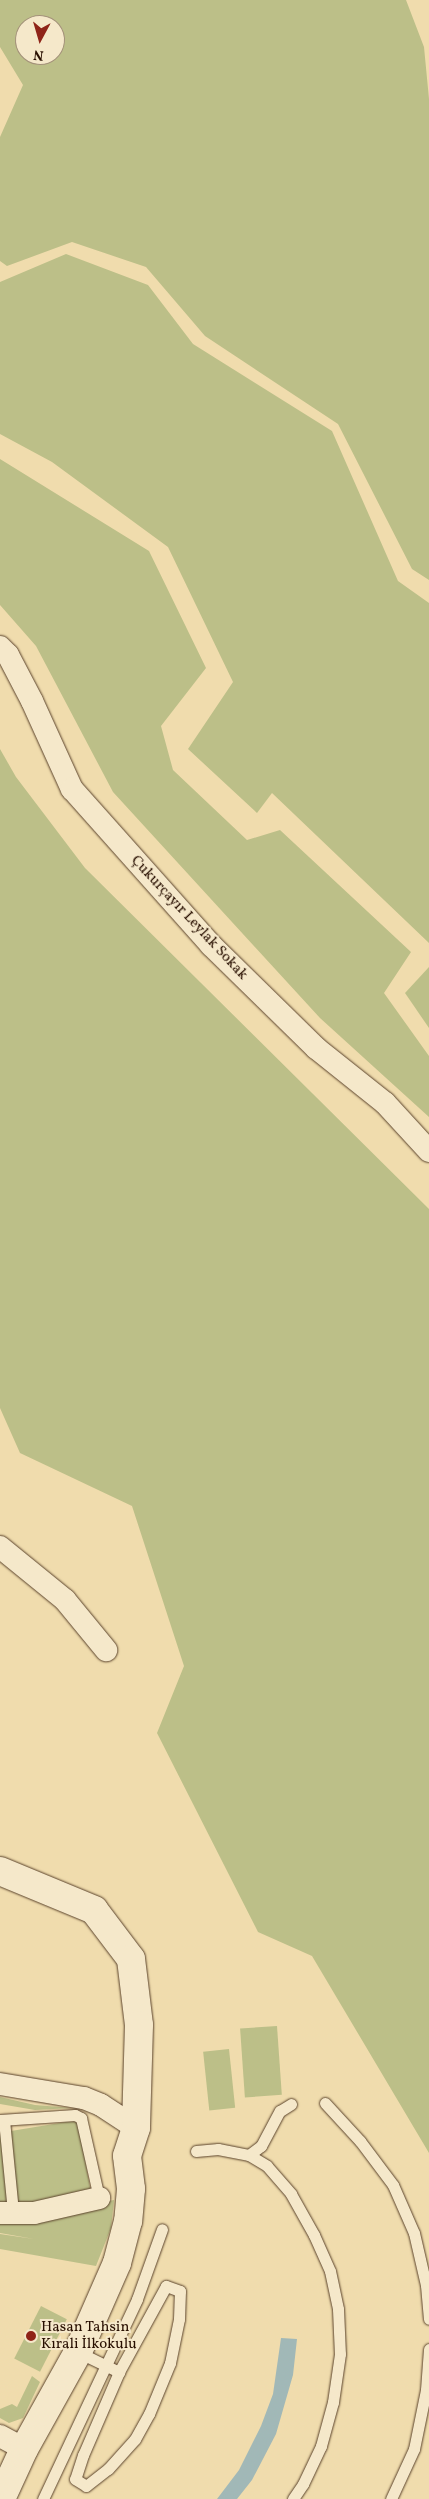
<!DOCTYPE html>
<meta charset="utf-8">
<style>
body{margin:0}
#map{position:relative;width:429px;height:2499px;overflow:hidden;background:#f0dcad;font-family:Vollkorn,serif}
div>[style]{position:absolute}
.green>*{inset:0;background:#bcbf88;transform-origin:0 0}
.water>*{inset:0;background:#a1b8b7}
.roads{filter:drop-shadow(0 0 1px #5a422b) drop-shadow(0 0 1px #5a422b)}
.lane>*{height:11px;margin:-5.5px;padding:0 5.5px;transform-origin:5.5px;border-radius:5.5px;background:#f5e8ca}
.street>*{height:22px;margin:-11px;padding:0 11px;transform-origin:11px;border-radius:11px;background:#f5e8ca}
.secondary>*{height:28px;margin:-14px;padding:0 14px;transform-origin:14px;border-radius:14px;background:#f5e8ca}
.dots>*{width:14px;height:14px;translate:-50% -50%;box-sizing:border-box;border:2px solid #f5e8ca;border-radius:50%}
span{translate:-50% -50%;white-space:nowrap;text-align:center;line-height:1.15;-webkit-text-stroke:4px #f5e8ca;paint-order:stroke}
.street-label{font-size:15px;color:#280f00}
.poi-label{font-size:15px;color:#280f00}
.left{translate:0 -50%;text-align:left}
.north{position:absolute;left:15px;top:15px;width:50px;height:50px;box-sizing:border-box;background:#f5e8ca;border:1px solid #a39179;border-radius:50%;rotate:186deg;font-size:14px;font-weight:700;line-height:20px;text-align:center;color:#280f00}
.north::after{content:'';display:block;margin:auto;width:18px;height:22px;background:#8f2418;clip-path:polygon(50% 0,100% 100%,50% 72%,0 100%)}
</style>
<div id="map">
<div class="green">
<i style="clip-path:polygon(evenodd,0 0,406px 0,424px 47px,429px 99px,429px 580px,412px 569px,338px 424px,205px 336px,146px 267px,72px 242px,7px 266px,0 261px,0 137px,23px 85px,0 47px,0 0,25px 25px,55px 25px,55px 55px,25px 55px,25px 25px)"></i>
<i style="clip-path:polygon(66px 254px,148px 285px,193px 344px,332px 431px,398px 581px,429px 603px,429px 943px,272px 793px,257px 813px,188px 749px,233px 682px,168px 547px,52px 462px,0 434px,0 282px)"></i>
<i style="clip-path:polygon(0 459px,149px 551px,206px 668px,161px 726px,173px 770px,247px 840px,280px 830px,411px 952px,384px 993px,429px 1056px,429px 1117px,320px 1018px,113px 792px,36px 646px,0 605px)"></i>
<i style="clip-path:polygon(0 749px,16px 777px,85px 868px,429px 1209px,429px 2153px,312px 1956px,258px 1932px,157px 1733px,184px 1666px,132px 1506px,20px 1453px,0 1408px)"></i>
<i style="clip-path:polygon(429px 967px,429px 1028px,405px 993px)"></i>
<i style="left:277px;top:2026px;width:69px;height:37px;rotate:86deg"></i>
<i style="left:229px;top:2049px;width:59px;height:26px;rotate:84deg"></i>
<i style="clip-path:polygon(0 2097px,35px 2105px,72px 2108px,35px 2110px,0 2104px)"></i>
<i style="clip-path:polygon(78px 2120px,93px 2204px,114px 2200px,111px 2228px,96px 2266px,0 2249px,0 2234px,34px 2239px,0 2233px,0 2131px,11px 2131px)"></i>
<i style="left:41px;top:2306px;width:29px;height:59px;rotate:27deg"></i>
<i style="clip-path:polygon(32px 2376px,40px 2382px,23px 2418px,9px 2423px,0 2418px,0 2409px,12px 2404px,17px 2407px)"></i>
</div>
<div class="water">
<i style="clip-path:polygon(281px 2338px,297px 2339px,293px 2375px,276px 2434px,252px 2480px,237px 2499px,217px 2499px,239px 2470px,261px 2426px,273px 2394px)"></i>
</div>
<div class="roads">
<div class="lane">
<i style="left:325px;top:2103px;width:52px;rotate:47.4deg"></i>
<i style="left:360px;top:2141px;width:55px;rotate:53.1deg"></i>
<i style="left:393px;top:2185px;width:52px;rotate:66.4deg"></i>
<i style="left:414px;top:2233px;width:53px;rotate:77deg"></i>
<i style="left:426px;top:2285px;width:34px;rotate:85deg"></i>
<i style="left:0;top:2120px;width:75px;rotate:-3.8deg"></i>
<i style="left:75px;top:2115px;width:7px;rotate:27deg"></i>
<i style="left:81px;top:2118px;width:82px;rotate:77.3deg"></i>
<i style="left:4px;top:2120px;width:82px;rotate:84.4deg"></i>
<i style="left:196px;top:2151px;width:22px;rotate:-5deg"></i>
<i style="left:218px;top:2149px;width:32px;rotate:11deg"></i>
<i style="left:249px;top:2155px;width:21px;rotate:31deg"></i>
<i style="left:267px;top:2166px;width:37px;rotate:49deg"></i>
<i style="left:291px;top:2194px;width:47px;rotate:60.7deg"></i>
<i style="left:314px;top:2235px;width:39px;rotate:66deg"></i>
<i style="left:330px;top:2271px;width:39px;rotate:78deg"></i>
<i style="left:338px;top:2309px;width:45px;rotate:87.5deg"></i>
<i style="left:340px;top:2354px;width:49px;rotate:98.3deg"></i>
<i style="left:333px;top:2402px;width:46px;rotate:105.3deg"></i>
<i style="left:321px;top:2446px;width:42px;rotate:115.3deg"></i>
<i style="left:303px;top:2484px;width:18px;rotate:124deg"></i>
<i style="left:249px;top:2155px;width:15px;rotate:-37deg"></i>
<i style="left:261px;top:2146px;width:40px;rotate:-62deg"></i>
<i style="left:280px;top:2111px;width:13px;rotate:-32deg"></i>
<i style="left:78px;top:2352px;width:46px;rotate:26deg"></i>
<i style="left:119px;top:2372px;width:90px;rotate:113.4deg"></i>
<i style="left:83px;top:2455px;width:25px;rotate:108deg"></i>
<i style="left:75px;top:2479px;width:13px;rotate:32deg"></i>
<i style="left:86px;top:2486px;width:28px;rotate:-38deg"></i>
<i style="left:108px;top:2469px;width:40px;rotate:-48deg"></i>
<i style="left:135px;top:2439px;width:29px;rotate:-61deg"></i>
<i style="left:149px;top:2414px;width:55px;rotate:-67.6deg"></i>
<i style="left:170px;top:2363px;width:45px;rotate:-78.4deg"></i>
<i style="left:179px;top:2319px;width:28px;rotate:-88deg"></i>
<i style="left:180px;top:2291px;width:15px;rotate:-160deg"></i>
<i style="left:166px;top:2286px;width:98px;rotate:118.7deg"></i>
<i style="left:43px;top:2499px;width:221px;rotate:-64.8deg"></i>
<i style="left:137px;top:2299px;width:74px;rotate:-70.3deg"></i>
<i style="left:391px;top:2499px;width:55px;rotate:-65.3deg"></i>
<i style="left:414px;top:2449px;width:60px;rotate:-78.5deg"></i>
<i style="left:426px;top:2390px;width:41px;rotate:-85.8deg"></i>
</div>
<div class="street">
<i style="left:0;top:647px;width:11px;rotate:45deg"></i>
<i style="left:8px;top:655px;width:52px;rotate:62.4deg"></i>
<i style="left:32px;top:701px;width:97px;rotate:65.6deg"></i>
<i style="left:72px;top:789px;width:209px;rotate:48.3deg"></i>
<i style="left:211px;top:945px;width:147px;rotate:44.4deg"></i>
<i style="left:316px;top:1048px;width:88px;rotate:38.6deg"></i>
<i style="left:385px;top:1103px;width:65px;rotate:47.5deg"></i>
<i style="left:0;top:1547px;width:84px;rotate:39.2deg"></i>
<i style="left:65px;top:1600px;width:65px;rotate:50.6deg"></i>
<i style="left:0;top:2084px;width:85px;rotate:9.5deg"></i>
<i style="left:84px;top:2098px;width:18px;rotate:22deg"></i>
<i style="left:101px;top:2105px;width:42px;rotate:33.3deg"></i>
<i style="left:0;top:2213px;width:34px"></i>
<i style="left:34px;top:2213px;width:67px;rotate:-13deg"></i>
<i style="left:0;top:2436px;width:27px;rotate:28deg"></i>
</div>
<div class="secondary">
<i style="left:0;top:1871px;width:102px;rotate:22.5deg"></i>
<i style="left:94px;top:1910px;width:61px;rotate:52.9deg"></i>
<i style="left:131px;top:1959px;width:66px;rotate:83.1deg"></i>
<i style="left:139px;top:2025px;width:103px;rotate:91.7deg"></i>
<i style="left:136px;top:2128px;width:29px;rotate:108deg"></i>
<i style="left:127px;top:2156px;width:33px;rotate:83deg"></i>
<i style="left:131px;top:2189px;width:32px;rotate:95deg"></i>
<i style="left:128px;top:2221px;width:43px;rotate:104.7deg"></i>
<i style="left:117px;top:2263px;width:97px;rotate:113.7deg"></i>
<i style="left:78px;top:2352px;width:111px;rotate:119.1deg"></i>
<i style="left:24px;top:2449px;width:55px;rotate:114.7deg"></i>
</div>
</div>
<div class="dots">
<i style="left:31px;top:2336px;background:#8f2418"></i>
</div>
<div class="street-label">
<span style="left:189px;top:918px;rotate:47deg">Çukurçayır Leylak Sokak</span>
</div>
<div class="poi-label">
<span class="left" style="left:41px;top:2336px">Hasan Tahsin<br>Kırali İlkokulu</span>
</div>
<div class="north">N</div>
</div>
